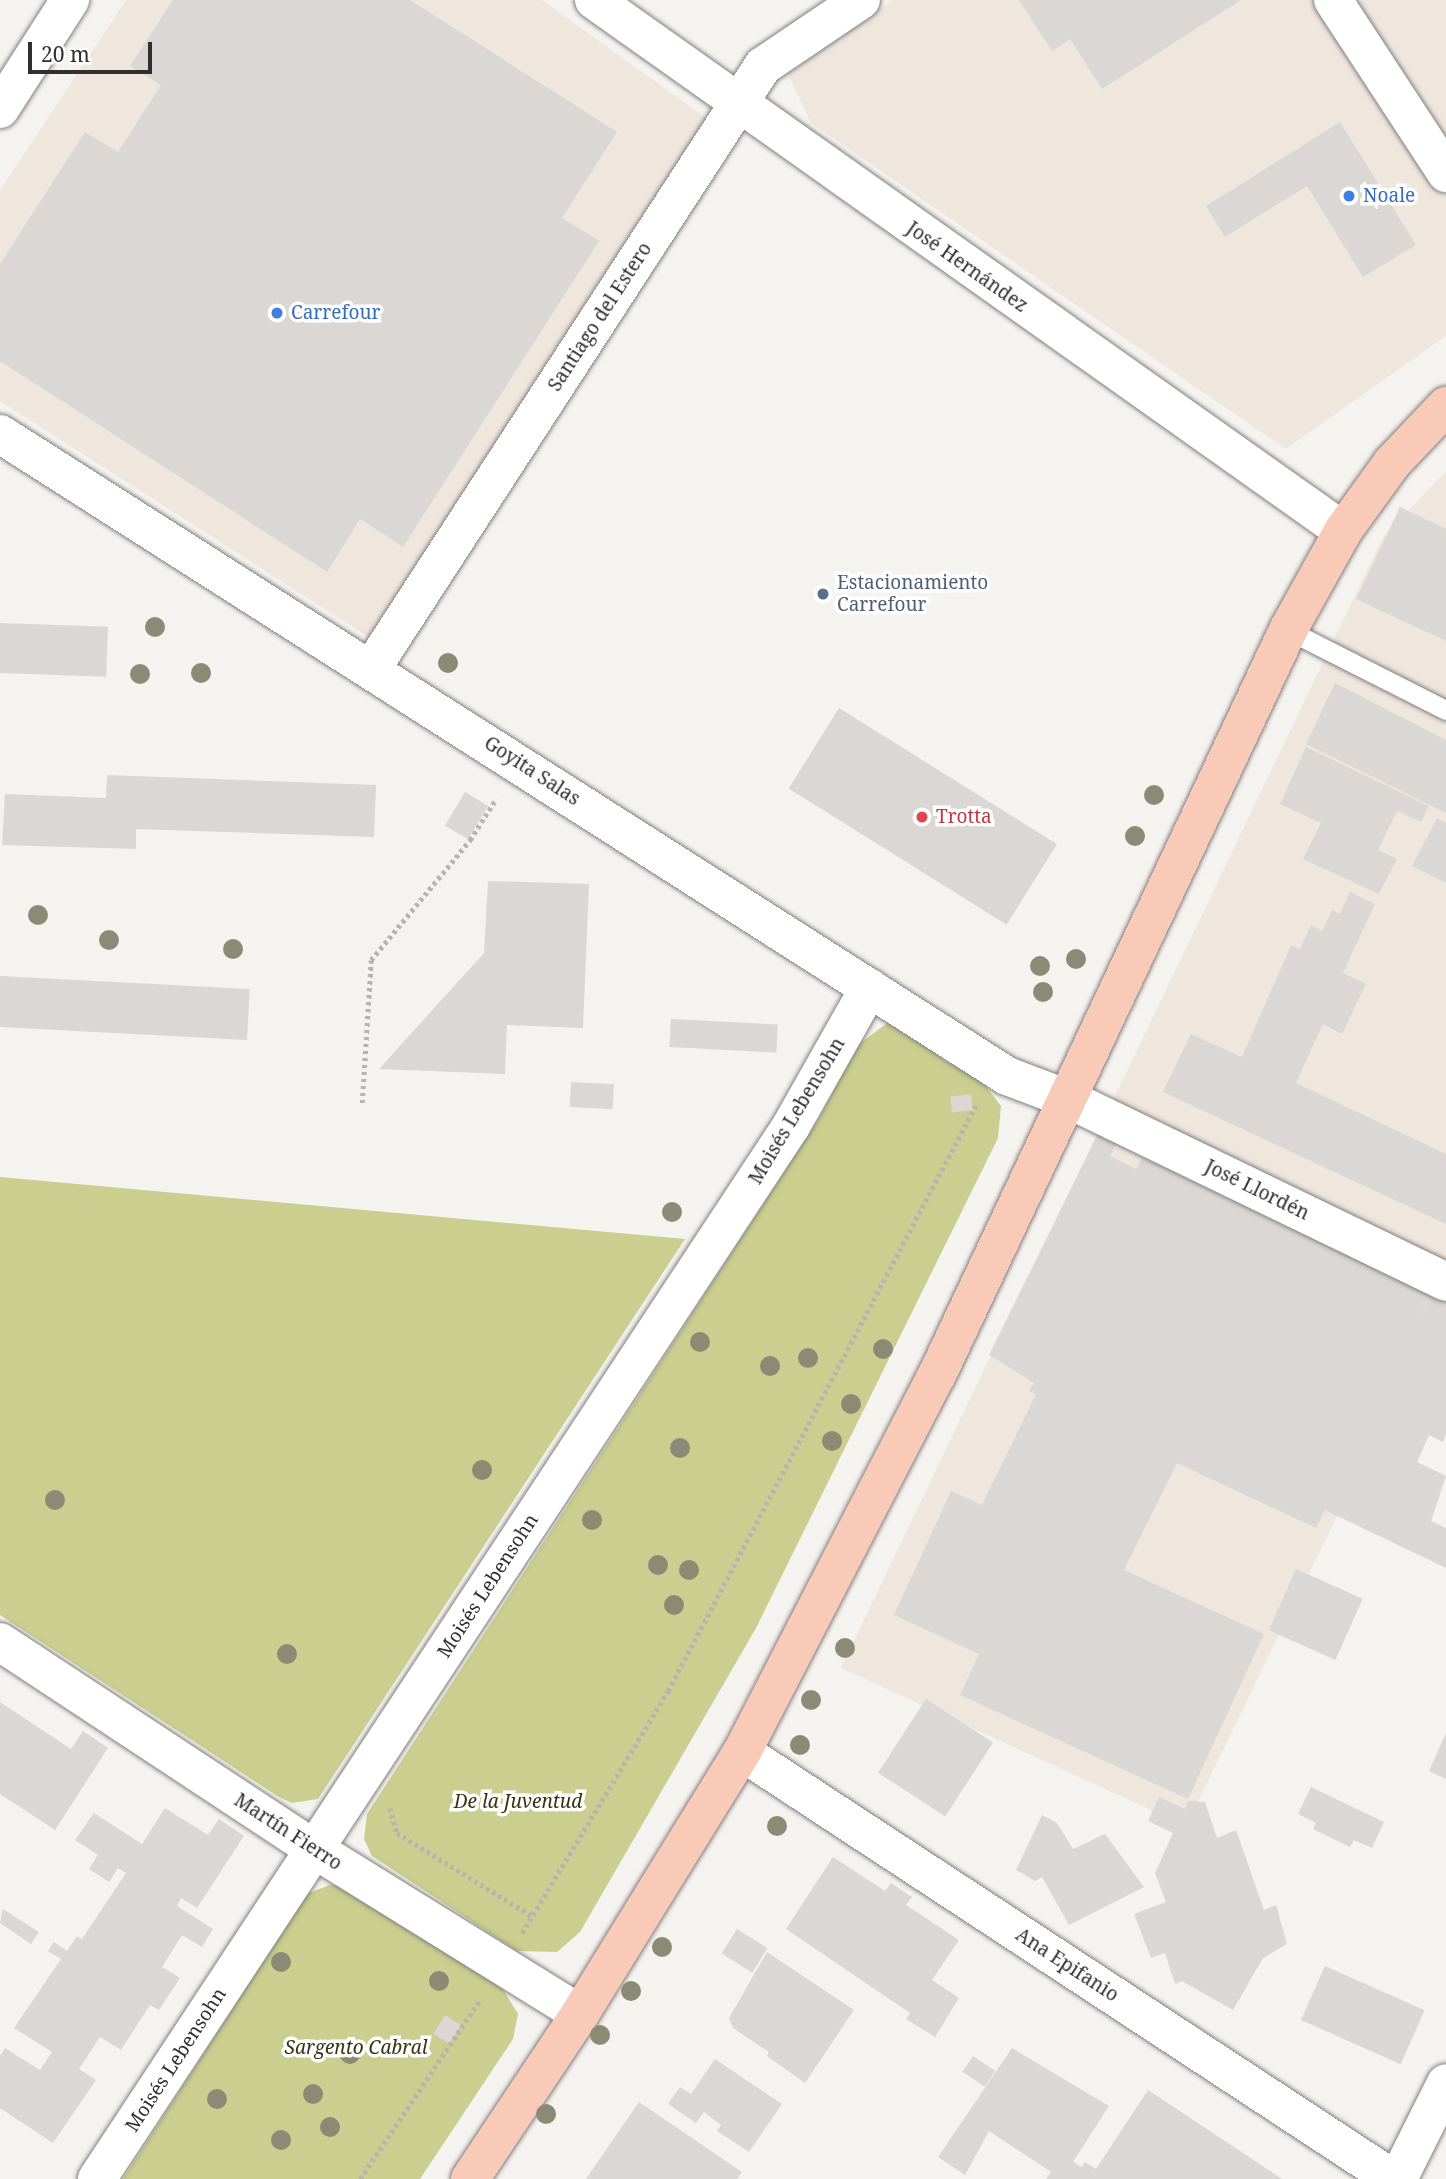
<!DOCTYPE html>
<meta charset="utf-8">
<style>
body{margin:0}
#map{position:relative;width:1446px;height:2179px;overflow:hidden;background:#f5f3f0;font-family:"Noto Serif",serif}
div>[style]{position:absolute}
.built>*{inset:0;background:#efe6de}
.green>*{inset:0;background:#cace8e}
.building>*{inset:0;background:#dad7d5;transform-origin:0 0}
.path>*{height:4.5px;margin-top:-2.25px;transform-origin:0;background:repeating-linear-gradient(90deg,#b5b4b1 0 3.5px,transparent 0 7px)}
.roads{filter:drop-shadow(0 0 2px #817f7d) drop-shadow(0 0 2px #817f7d)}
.service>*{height:19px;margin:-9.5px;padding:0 9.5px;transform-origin:9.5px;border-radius:9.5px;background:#fff}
.minor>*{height:38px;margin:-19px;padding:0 19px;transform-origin:19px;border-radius:19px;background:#fff}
.tertiary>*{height:38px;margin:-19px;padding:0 19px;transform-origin:19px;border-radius:19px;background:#fff}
.primary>*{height:38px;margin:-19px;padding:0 19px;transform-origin:19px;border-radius:19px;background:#facab9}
.trees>*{width:20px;height:20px;margin:-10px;border-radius:50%;background:#8a8a75}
.dots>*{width:19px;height:19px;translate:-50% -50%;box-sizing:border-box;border:4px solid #fff;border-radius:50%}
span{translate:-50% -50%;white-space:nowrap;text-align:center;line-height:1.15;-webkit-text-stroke:7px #fff;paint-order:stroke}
.shop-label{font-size:19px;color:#366cbe}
.left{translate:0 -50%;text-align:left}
.street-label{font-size:19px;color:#302f2e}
.service-label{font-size:19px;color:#4e5e75}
.health-label{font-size:19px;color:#be3a42}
.park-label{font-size:19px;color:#333411;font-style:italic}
.scale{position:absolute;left:28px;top:42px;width:124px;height:32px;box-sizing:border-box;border:4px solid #302f2e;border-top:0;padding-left:9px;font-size:21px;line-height:24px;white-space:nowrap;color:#302f2e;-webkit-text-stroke:5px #fff;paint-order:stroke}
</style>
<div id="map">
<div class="built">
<i style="clip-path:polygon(126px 0,542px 0,706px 118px,370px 638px,0 401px,0 190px)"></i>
<i style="clip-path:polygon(893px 0,1446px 0,1446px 336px,1286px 449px,811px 123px,786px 70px)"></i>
<i style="clip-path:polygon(1446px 471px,1446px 1322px,1434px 1317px,1186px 1826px,841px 1668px,1383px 537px)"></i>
</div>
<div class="green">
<i style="clip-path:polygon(890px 1021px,941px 1048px,942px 1059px,982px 1081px,1001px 1106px,998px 1138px,756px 1628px,580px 1932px,557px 1952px,517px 1951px,372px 1856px,364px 1839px,367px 1814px,818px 1120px,859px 1044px)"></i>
<i style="clip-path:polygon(0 1177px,685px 1239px,318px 1799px,292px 1803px,279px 1797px,0 1615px)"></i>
<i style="clip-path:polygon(330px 1885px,344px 1887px,502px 1988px,518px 2014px,513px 2039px,420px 2179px,123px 2179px,300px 1904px,309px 1893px)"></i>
</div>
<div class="building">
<i style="clip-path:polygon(173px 0,410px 0,617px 132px,562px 218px,599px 241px,403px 547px,360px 519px,327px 572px,0 361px,0 264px,85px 132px,118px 152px,161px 85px,130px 66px)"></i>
<i style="clip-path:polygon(1019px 0,1241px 0,1102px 89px,1070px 39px,1052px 51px)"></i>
<i style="clip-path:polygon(1340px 122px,1416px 245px,1363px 277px,1307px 186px,1225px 237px,1206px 206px)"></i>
<i style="clip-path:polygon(1400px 507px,1446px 529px,1446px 641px,1356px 599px)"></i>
<i style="left:0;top:623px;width:108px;height:50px;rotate:2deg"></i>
<i style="clip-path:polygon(1335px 683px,1446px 740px,1446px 813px,1306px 744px)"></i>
<i style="left:839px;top:708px;width:257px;height:95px;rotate:32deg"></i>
<i style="clip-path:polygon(1306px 747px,1429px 806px,1421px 822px,1397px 811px,1378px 850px,1397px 859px,1379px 894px,1303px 859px,1321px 823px,1280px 804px)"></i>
<i style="clip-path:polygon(107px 775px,376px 785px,374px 837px,136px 829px,136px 849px,2px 845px,5px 794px,106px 798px)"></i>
<i style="left:465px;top:792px;width:27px;height:39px;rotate:31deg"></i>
<i style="clip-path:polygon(1437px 818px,1446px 823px,1446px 883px,1412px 866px)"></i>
<i style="clip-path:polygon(488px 881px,589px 884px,583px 1028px,507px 1025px,505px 1074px,379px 1069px,484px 953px)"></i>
<i style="clip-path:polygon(1350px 892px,1375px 904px,1343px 973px,1366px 984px,1342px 1034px,1323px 1024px,1296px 1083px,1446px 1154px,1446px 1224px,1163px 1092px,1191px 1034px,1242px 1057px,1291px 945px,1300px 949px,1311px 925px,1322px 931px,1332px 910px,1340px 914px)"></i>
<i style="left:0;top:976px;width:250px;height:51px;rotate:3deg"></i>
<i style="left:671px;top:1019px;width:107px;height:28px;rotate:3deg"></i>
<i style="left:571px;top:1082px;width:43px;height:25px;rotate:3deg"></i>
<i style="left:971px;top:1094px;width:16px;height:21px;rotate:83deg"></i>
<i style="clip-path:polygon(1105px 1120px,1123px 1129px,1110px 1156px,1136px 1169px,1142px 1157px,1429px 1295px,1409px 1337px,1437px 1280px,1446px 1285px,1446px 1434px,1443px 1442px,1429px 1435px,1417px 1462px,1446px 1476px,1431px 1521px,1446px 1528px,1446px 1568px,1325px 1510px,1316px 1528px,1177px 1463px,1124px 1570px,1264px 1634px,1188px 1799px,960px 1695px,979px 1654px,894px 1615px,951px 1491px,982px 1505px,1036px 1394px,1029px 1391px,1034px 1383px,989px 1355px)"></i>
<i style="left:1296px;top:1569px;width:73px;height:67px;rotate:24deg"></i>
<i style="left:926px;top:1699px;width:80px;height:88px;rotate:33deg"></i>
<i style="clip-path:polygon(0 1702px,71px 1749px,83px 1731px,108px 1748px,55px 1830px,0 1794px)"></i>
<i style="clip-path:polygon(1446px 1733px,1446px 1779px,1429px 1771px)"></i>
<i style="clip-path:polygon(1311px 1787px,1384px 1822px,1372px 1848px,1354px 1840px,1350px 1847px,1313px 1829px,1316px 1823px,1298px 1814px)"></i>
<i style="clip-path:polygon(1159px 1797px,1185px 1809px,1188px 1801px,1205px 1802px,1217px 1838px,1236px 1830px,1264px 1910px,1276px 1905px,1287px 1944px,1263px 1958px,1233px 2010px,1182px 1981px,1175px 1984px,1165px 1953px,1151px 1958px,1134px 1914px,1166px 1902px,1155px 1873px,1173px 1833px,1148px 1821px)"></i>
<i style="clip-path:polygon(165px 1808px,208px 1835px,219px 1819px,244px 1836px,197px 1908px,181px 1898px,177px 1906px,213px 1929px,202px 1947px,182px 1935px,162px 1967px,180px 1978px,159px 2010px,150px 2005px,121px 2050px,100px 2037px,79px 2069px,96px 2080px,53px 2143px,0 2108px,0 2056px,5px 2048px,40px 2070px,52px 2052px,14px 2028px,61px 1959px,48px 1951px,54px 1942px,67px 1951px,77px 1936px,82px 1939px,126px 1873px,118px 1868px,109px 1882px,89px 1869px,98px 1855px,75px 1840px,94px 1813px,142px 1844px)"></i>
<i style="clip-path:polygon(1042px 1815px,1057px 1823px,1073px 1849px,1105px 1834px,1144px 1887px,1069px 1925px,1042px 1877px,1035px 1881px,1016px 1870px)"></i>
<i style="clip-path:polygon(833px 1857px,885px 1891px,891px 1883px,912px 1897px,906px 1905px,959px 1940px,932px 1980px,959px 1998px,935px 2037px,906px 2019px,910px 2013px,786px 1929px)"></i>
<i style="clip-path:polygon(3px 1909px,39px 1932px,31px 1944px,0 1923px)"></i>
<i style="left:737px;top:1929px;width:36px;height:29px;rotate:32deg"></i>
<i style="clip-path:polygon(767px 1952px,854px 2010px,805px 2083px,767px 2056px,769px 2052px,733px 2028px,729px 2018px)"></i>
<i style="left:1325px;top:1966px;width:109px;height:59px;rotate:24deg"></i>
<i style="left:445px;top:2015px;width:19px;height:22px;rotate:32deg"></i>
<i style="clip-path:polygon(1012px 2048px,1109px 2106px,1073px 2162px,1081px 2167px,1085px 2162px,1096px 2169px,1148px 2090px,1282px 2179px,1046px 2179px,1051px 2172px,989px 2131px,965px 2175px,938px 2157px)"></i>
<i style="left:973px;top:2056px;width:27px;height:19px;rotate:34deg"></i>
<i style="clip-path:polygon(715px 2059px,782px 2104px,749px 2152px,717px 2131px,721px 2125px,704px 2112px,696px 2123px,668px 2104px,680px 2087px,691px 2094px)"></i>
<i style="clip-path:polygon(639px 2102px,742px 2172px,737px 2179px,586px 2179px)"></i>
</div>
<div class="path">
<i style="left:362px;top:1103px;width:143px;rotate:-86.4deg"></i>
<i style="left:371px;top:960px;width:156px;rotate:-50.5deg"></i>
<i style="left:470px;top:840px;width:49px;rotate:-57.6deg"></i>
<i style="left:390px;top:1808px;width:26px;rotate:74deg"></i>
<i style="left:397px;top:1833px;width:158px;rotate:31.6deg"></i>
<i style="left:522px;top:1933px;width:283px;rotate:-58.9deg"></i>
<i style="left:668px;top:1691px;width:664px;rotate:-62.28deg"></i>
<i style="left:360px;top:2179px;width:216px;rotate:-56.2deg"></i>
</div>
<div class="roads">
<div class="service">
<i style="left:1288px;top:630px;width:177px;rotate:26.9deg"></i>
</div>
<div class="minor">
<i style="left:1333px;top:0;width:207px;rotate:56.8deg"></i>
<i style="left:0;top:109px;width:130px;rotate:-57.3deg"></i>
<i style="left:0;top:434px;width:1194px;rotate:32.52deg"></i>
<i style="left:1007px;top:1076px;width:65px;rotate:20.7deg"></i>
<i style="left:1068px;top:1099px;width:420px;rotate:25.8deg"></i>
<i style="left:372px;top:668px;width:718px;rotate:-57deg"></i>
<i style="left:763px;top:66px;width:118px;rotate:-34deg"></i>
<i style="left:0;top:1642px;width:376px;rotate:33.4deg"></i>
<i style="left:314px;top:1849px;width:313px;rotate:31.8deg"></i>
<i style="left:742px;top:1752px;width:779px;rotate:33.26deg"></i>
<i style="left:97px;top:2179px;width:1261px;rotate:-56.61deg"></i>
<i style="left:791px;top:1126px;width:159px;rotate:-60.5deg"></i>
<i style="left:1398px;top:2179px;width:107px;rotate:-63.4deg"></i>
</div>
<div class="tertiary">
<i style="left:594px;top:0;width:918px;rotate:35.33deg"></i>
</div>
<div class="primary">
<i style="left:470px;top:2179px;width:198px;rotate:-56.3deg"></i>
<i style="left:580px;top:2014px;width:308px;rotate:-58.3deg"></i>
<i style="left:742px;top:1752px;width:424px;rotate:-62.7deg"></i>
<i style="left:937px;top:1375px;width:824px;rotate:-64.77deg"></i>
<i style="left:1288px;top:630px;width:113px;rotate:-60.9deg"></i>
<i style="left:1343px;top:531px;width:84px;rotate:-54.2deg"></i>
<i style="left:1392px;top:463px;width:79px;rotate:-46.5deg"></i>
</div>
</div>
<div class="trees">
<i style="left:155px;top:627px"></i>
<i style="left:448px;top:663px"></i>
<i style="left:201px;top:673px"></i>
<i style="left:140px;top:674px"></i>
<i style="left:1154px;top:795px"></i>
<i style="left:1135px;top:836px"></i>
<i style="left:38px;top:915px"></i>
<i style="left:109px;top:940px"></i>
<i style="left:233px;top:949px"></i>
<i style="left:1076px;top:959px"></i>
<i style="left:1040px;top:966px"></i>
<i style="left:1043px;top:992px"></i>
<i style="left:672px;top:1212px"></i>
<i style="left:700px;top:1342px"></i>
<i style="left:883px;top:1349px"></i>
<i style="left:808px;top:1358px"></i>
<i style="left:770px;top:1366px"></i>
<i style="left:851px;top:1404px"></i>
<i style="left:832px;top:1441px"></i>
<i style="left:680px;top:1448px"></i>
<i style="left:482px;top:1470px"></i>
<i style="left:55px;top:1500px"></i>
<i style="left:592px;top:1520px"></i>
<i style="left:658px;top:1565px"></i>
<i style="left:689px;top:1570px"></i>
<i style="left:674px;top:1605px"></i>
<i style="left:845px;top:1648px"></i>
<i style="left:287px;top:1654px"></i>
<i style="left:811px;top:1700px"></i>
<i style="left:800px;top:1745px"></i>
<i style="left:777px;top:1826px"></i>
<i style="left:662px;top:1947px"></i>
<i style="left:281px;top:1962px"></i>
<i style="left:439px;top:1981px"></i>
<i style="left:631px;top:1991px"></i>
<i style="left:600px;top:2035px"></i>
<i style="left:350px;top:2054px"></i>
<i style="left:313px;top:2094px"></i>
<i style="left:217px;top:2099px"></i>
<i style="left:546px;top:2114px"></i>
<i style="left:330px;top:2127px"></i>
<i style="left:281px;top:2140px"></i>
</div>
<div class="dots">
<i style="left:1349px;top:196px;background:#3f7fe0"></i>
<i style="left:277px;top:313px;background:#3f7fe0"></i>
<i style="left:823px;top:594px;background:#5c6f8a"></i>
<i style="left:922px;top:817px;background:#e0444e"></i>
</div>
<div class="shop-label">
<span class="left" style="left:1363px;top:196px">Noale</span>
<span class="left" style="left:291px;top:313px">Carrefour</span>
</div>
<div class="street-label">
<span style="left:967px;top:267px;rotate:35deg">José Hernández</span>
<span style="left:600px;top:317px;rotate:-57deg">Santiago del Estero</span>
<span style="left:532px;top:771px;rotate:33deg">Goyita Salas</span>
<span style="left:797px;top:1111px;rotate:-59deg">Moisés Lebensohn</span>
<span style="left:1257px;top:1190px;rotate:26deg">José Llordén</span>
<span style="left:488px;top:1586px;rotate:-57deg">Moisés Lebensohn</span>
<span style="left:288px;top:1832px;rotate:33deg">Martín Fierro</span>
<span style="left:1067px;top:1965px;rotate:33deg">Ana Epifanio</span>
<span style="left:176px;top:2060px;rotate:-57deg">Moisés Lebensohn</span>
</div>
<div class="service-label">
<span class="left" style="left:837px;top:594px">Estacionamiento<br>Carrefour</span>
</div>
<div class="health-label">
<span class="left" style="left:936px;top:817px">Trotta</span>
</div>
<div class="park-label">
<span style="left:518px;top:1802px">De la Juventud</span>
<span style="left:356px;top:2048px">Sargento Cabral</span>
</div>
<div class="scale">20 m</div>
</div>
